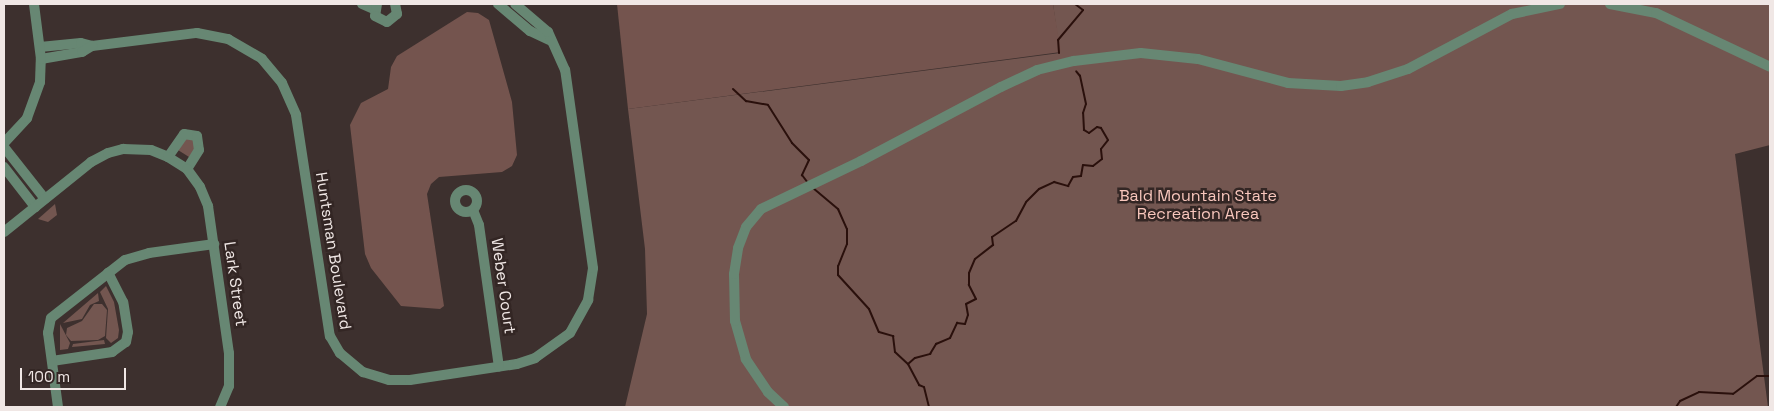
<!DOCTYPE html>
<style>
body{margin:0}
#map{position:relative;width:1774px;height:411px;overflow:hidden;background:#3d302e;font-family:"Space Grotesk",sans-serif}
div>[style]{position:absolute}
.green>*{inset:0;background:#735650}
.forest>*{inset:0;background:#74544e}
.stream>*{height:2px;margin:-1px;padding:0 1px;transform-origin:1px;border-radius:1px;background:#2a100c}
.minor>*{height:10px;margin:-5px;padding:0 5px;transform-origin:5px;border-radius:5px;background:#678773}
.minor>.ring{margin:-5px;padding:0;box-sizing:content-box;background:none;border:10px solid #678773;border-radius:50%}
span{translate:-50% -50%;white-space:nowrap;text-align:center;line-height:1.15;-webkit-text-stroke:5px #332624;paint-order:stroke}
.park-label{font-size:16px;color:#f9c7bd}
.street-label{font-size:16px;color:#f0e7e5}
.frame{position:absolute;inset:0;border:5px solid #f0e7e5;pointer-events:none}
.scale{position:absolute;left:20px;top:368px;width:106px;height:22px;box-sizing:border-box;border:2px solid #f0e7e5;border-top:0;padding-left:6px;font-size:15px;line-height:18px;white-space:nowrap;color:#f0e7e5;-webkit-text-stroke:4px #332624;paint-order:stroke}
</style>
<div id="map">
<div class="green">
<i style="clip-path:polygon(1053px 4px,1770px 4px,1770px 145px,1735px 154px,1768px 407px,625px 407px,647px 314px,645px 249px,628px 109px,1060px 53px)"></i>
<i style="clip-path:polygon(186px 139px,193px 139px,195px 149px,189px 157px,178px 150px)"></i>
<i style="clip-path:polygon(55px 204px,57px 215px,48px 222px,38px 219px)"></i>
<i style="clip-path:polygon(106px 286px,114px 302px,119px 330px,118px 338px,111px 343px,106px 338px,108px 309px,100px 292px)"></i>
<i style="clip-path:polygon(98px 293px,99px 301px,90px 305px,82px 319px,63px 323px)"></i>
<i style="clip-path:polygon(94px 304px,102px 304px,107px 310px,105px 336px,98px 340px,71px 341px,66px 335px,67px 328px,82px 321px)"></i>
<i style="clip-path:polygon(60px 324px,70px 343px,68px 349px,60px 350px)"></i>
<i style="clip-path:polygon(104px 340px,105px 344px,72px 347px,73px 344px)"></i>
</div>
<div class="forest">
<i style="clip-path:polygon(617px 4px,1053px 4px,1061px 52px,628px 109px)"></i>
<i style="clip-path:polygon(467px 12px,478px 13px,489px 20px,512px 102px,517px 155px,512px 166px,502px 172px,439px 177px,431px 184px,427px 194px,444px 306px,440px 309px,401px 306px,371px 268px,365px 254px,350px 125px,361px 103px,388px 89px,391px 67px,397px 56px)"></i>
</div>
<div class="stream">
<i style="left:1059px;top:53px;width:13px;rotate:-94deg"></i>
<i style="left:1058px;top:40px;width:39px;rotate:-50deg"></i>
<i style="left:1083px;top:10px;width:10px;rotate:-143deg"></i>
<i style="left:733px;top:89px;width:18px;rotate:43deg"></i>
<i style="left:746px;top:101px;width:22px;rotate:10deg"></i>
<i style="left:768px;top:105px;width:45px;rotate:57.7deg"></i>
<i style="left:792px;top:143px;width:24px;rotate:45deg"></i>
<i style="left:809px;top:160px;width:17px;rotate:115deg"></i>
<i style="left:802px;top:175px;width:10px;rotate:53deg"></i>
<i style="left:813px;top:188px;width:33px;rotate:40deg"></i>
<i style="left:838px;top:209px;width:22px;rotate:66deg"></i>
<i style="left:847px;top:229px;width:15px;rotate:90deg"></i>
<i style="left:847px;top:244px;width:24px;rotate:112deg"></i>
<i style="left:838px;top:266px;width:9px;rotate:90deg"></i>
<i style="left:838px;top:275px;width:46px;rotate:47.6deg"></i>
<i style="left:869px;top:309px;width:25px;rotate:67deg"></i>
<i style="left:879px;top:332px;width:15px;rotate:16deg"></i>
<i style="left:893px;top:336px;width:16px;rotate:83deg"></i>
<i style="left:895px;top:352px;width:18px;rotate:43deg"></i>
<i style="left:908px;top:364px;width:24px;rotate:62deg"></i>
<i style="left:919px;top:385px;width:5px;rotate:22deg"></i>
<i style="left:924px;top:387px;width:21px;rotate:76deg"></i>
<i style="left:908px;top:364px;width:9px;rotate:-41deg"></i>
<i style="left:915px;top:358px;width:16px;rotate:-15deg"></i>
<i style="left:930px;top:354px;width:12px;rotate:-59deg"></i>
<i style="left:936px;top:344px;width:15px;rotate:-23deg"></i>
<i style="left:950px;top:338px;width:17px;rotate:-65deg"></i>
<i style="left:957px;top:323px;width:8px;rotate:7deg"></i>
<i style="left:965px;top:324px;width:9px;rotate:-72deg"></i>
<i style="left:968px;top:315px;width:11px;rotate:-100deg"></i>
<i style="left:966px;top:304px;width:11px;rotate:-27deg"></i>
<i style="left:976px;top:299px;width:16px;rotate:-117deg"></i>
<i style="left:969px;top:285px;width:12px;rotate:-90deg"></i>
<i style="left:969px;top:273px;width:15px;rotate:-67deg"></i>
<i style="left:975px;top:259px;width:23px;rotate:-38deg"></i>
<i style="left:993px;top:245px;width:8px;rotate:-97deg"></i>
<i style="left:992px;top:237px;width:29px;rotate:-34deg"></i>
<i style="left:1016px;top:221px;width:21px;rotate:-62deg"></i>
<i style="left:1026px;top:202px;width:18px;rotate:-45deg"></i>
<i style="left:1039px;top:189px;width:17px;rotate:-25deg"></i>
<i style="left:1054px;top:182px;width:15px;rotate:16deg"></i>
<i style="left:1068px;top:186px;width:10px;rotate:-61deg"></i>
<i style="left:1073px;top:177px;width:8px;rotate:-7deg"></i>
<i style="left:1081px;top:176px;width:11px;rotate:-80deg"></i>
<i style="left:1083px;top:165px;width:10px;rotate:6deg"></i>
<i style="left:1093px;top:166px;width:11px;rotate:-38deg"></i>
<i style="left:1102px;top:159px;width:10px;rotate:-96deg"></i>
<i style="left:1101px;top:149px;width:11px;rotate:-52deg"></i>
<i style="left:1108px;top:140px;width:14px;rotate:-120deg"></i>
<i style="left:1101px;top:128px;width:4px;rotate:-166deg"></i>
<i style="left:1097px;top:127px;width:10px;rotate:143deg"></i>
<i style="left:1089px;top:133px;width:6px;rotate:-149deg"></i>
<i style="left:1084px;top:130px;width:17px;rotate:-93deg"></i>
<i style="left:1083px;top:113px;width:9px;rotate:-72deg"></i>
<i style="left:1086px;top:104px;width:29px;rotate:-102deg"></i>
<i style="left:1080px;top:76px;width:6px;rotate:-129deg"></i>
<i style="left:1676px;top:407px;width:7px;rotate:-56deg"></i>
<i style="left:1680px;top:401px;width:21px;rotate:-25deg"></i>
<i style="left:1699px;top:392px;width:34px;rotate:3deg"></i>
<i style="left:1733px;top:394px;width:30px;rotate:-37deg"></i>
<i style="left:1757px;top:376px;width:13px"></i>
</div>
<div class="minor">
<i style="left:362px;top:4px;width:13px;rotate:23deg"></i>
<i style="left:377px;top:4px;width:12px;rotate:99deg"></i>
<i style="left:375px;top:16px;width:13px;rotate:27deg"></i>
<i style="left:387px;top:22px;width:13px;rotate:-39deg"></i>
<i style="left:397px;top:14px;width:10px;rotate:-101deg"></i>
<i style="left:498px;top:4px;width:42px;rotate:40.2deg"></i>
<i style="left:530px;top:31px;width:23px;rotate:25deg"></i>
<i style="left:1610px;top:4px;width:47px;rotate:11.1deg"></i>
<i style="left:1656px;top:13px;width:126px;rotate:25.3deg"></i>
<i style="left:40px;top:47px;width:41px;rotate:-5.6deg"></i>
<i style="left:81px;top:43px;width:11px;rotate:15deg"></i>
<i style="left:92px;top:46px;width:106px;rotate:-7.1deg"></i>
<i style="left:197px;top:33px;width:32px;rotate:11deg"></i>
<i style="left:228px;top:39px;width:39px;rotate:30deg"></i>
<i style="left:262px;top:59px;width:31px;rotate:50deg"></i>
<i style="left:282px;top:83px;width:35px;rotate:66deg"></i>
<i style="left:296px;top:115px;width:224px;rotate:81.3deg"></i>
<i style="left:330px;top:336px;width:20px;rotate:60deg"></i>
<i style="left:340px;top:353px;width:30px;rotate:40deg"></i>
<i style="left:363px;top:372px;width:27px;rotate:17deg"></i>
<i style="left:389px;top:380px;width:21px"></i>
<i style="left:410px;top:380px;width:108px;rotate:-8.5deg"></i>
<i style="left:517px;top:364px;width:19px;rotate:-18deg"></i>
<i style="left:535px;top:358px;width:43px;rotate:-35.5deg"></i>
<i style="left:570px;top:333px;width:38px;rotate:-61deg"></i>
<i style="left:588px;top:300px;width:32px;rotate:-81deg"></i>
<i style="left:593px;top:268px;width:200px;rotate:-98deg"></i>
<i style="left:565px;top:70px;width:42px;rotate:-114.1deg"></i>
<i style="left:548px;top:32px;width:43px;rotate:-139.7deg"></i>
<i style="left:41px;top:59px;width:42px;rotate:-9.7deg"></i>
<i style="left:82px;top:52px;width:12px;rotate:-31deg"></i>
<i style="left:4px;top:143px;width:34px;rotate:-47deg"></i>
<i style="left:27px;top:118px;width:38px;rotate:-70deg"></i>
<i style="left:40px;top:82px;width:23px;rotate:-88deg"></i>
<i style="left:41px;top:59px;width:55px;rotate:-97.3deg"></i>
<i style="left:4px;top:147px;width:66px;rotate:51.7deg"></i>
<i style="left:168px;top:157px;width:28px;rotate:-55deg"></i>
<i style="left:184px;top:134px;width:13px;rotate:9deg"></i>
<i style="left:197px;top:136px;width:14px;rotate:82deg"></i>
<i style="left:199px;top:150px;width:22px;rotate:122deg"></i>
<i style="left:4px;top:167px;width:51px;rotate:52.2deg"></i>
<i class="ring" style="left:455px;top:190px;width:12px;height:12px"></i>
<i style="left:473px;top:210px;width:16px;rotate:68deg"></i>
<i style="left:479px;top:225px;width:143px;rotate:82deg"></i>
<i style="left:4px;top:232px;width:112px;rotate:-38.8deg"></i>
<i style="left:91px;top:162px;width:19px;rotate:-28deg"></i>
<i style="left:108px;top:153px;width:16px;rotate:-15deg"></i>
<i style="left:123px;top:149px;width:28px;rotate:2deg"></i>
<i style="left:151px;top:150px;width:18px;rotate:22deg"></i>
<i style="left:168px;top:157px;width:22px;rotate:32deg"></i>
<i style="left:187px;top:169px;width:22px;rotate:54deg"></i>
<i style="left:200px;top:187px;width:21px;rotate:67deg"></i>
<i style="left:208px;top:206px;width:148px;rotate:81.9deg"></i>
<i style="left:229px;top:353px;width:33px;rotate:90deg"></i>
<i style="left:229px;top:386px;width:23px;rotate:113deg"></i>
<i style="left:52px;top:361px;width:61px;rotate:-8.5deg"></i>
<i style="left:112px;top:352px;width:17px;rotate:-36deg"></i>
<i style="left:126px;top:342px;width:10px;rotate:-79deg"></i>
<i style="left:128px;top:332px;width:30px;rotate:-99deg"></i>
<i style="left:123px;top:302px;width:33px;rotate:-117deg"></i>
<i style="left:58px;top:407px;width:75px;rotate:-97.7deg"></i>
<i style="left:48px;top:333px;width:15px;rotate:-79deg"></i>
<i style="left:51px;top:318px;width:94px;rotate:-38.1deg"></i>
<i style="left:125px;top:260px;width:25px;rotate:-16deg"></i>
<i style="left:149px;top:253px;width:66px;rotate:-7.9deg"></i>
<i style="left:784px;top:407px;width:22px;rotate:-137deg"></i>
<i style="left:768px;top:392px;width:40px;rotate:-124deg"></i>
<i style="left:746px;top:359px;width:40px;rotate:-106deg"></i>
<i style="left:735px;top:321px;width:47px;rotate:-91.2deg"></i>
<i style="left:734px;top:274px;width:26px;rotate:-81deg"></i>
<i style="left:738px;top:248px;width:22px;rotate:-69deg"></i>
<i style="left:746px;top:227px;width:23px;rotate:-50deg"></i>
<i style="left:761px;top:209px;width:111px;rotate:-25.6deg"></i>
<i style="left:861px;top:161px;width:158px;rotate:-27.9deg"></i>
<i style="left:1001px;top:87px;width:40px;rotate:-25deg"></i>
<i style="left:1037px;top:70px;width:38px;rotate:-14deg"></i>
<i style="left:1074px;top:61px;width:67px;rotate:-6.8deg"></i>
<i style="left:1141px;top:53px;width:57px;rotate:6deg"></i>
<i style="left:1198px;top:59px;width:93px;rotate:14.9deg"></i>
<i style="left:1288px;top:83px;width:53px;rotate:3.2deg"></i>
<i style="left:1341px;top:86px;width:27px;rotate:-8deg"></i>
<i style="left:1368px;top:82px;width:42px;rotate:-18deg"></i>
<i style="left:1408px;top:69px;width:118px;rotate:-27.9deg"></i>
<i style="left:1512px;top:14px;width:49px;rotate:-11.8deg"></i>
</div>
<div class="park-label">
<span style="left:1198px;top:205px">Bald Mountain State<br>Recreation Area</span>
</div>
<div class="street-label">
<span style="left:333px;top:251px;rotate:81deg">Huntsman Boulevard</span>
<span style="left:235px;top:284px;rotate:82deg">Lark Street</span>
<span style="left:503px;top:286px;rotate:82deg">Weber Court</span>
</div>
<div class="frame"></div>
<div class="scale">100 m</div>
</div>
